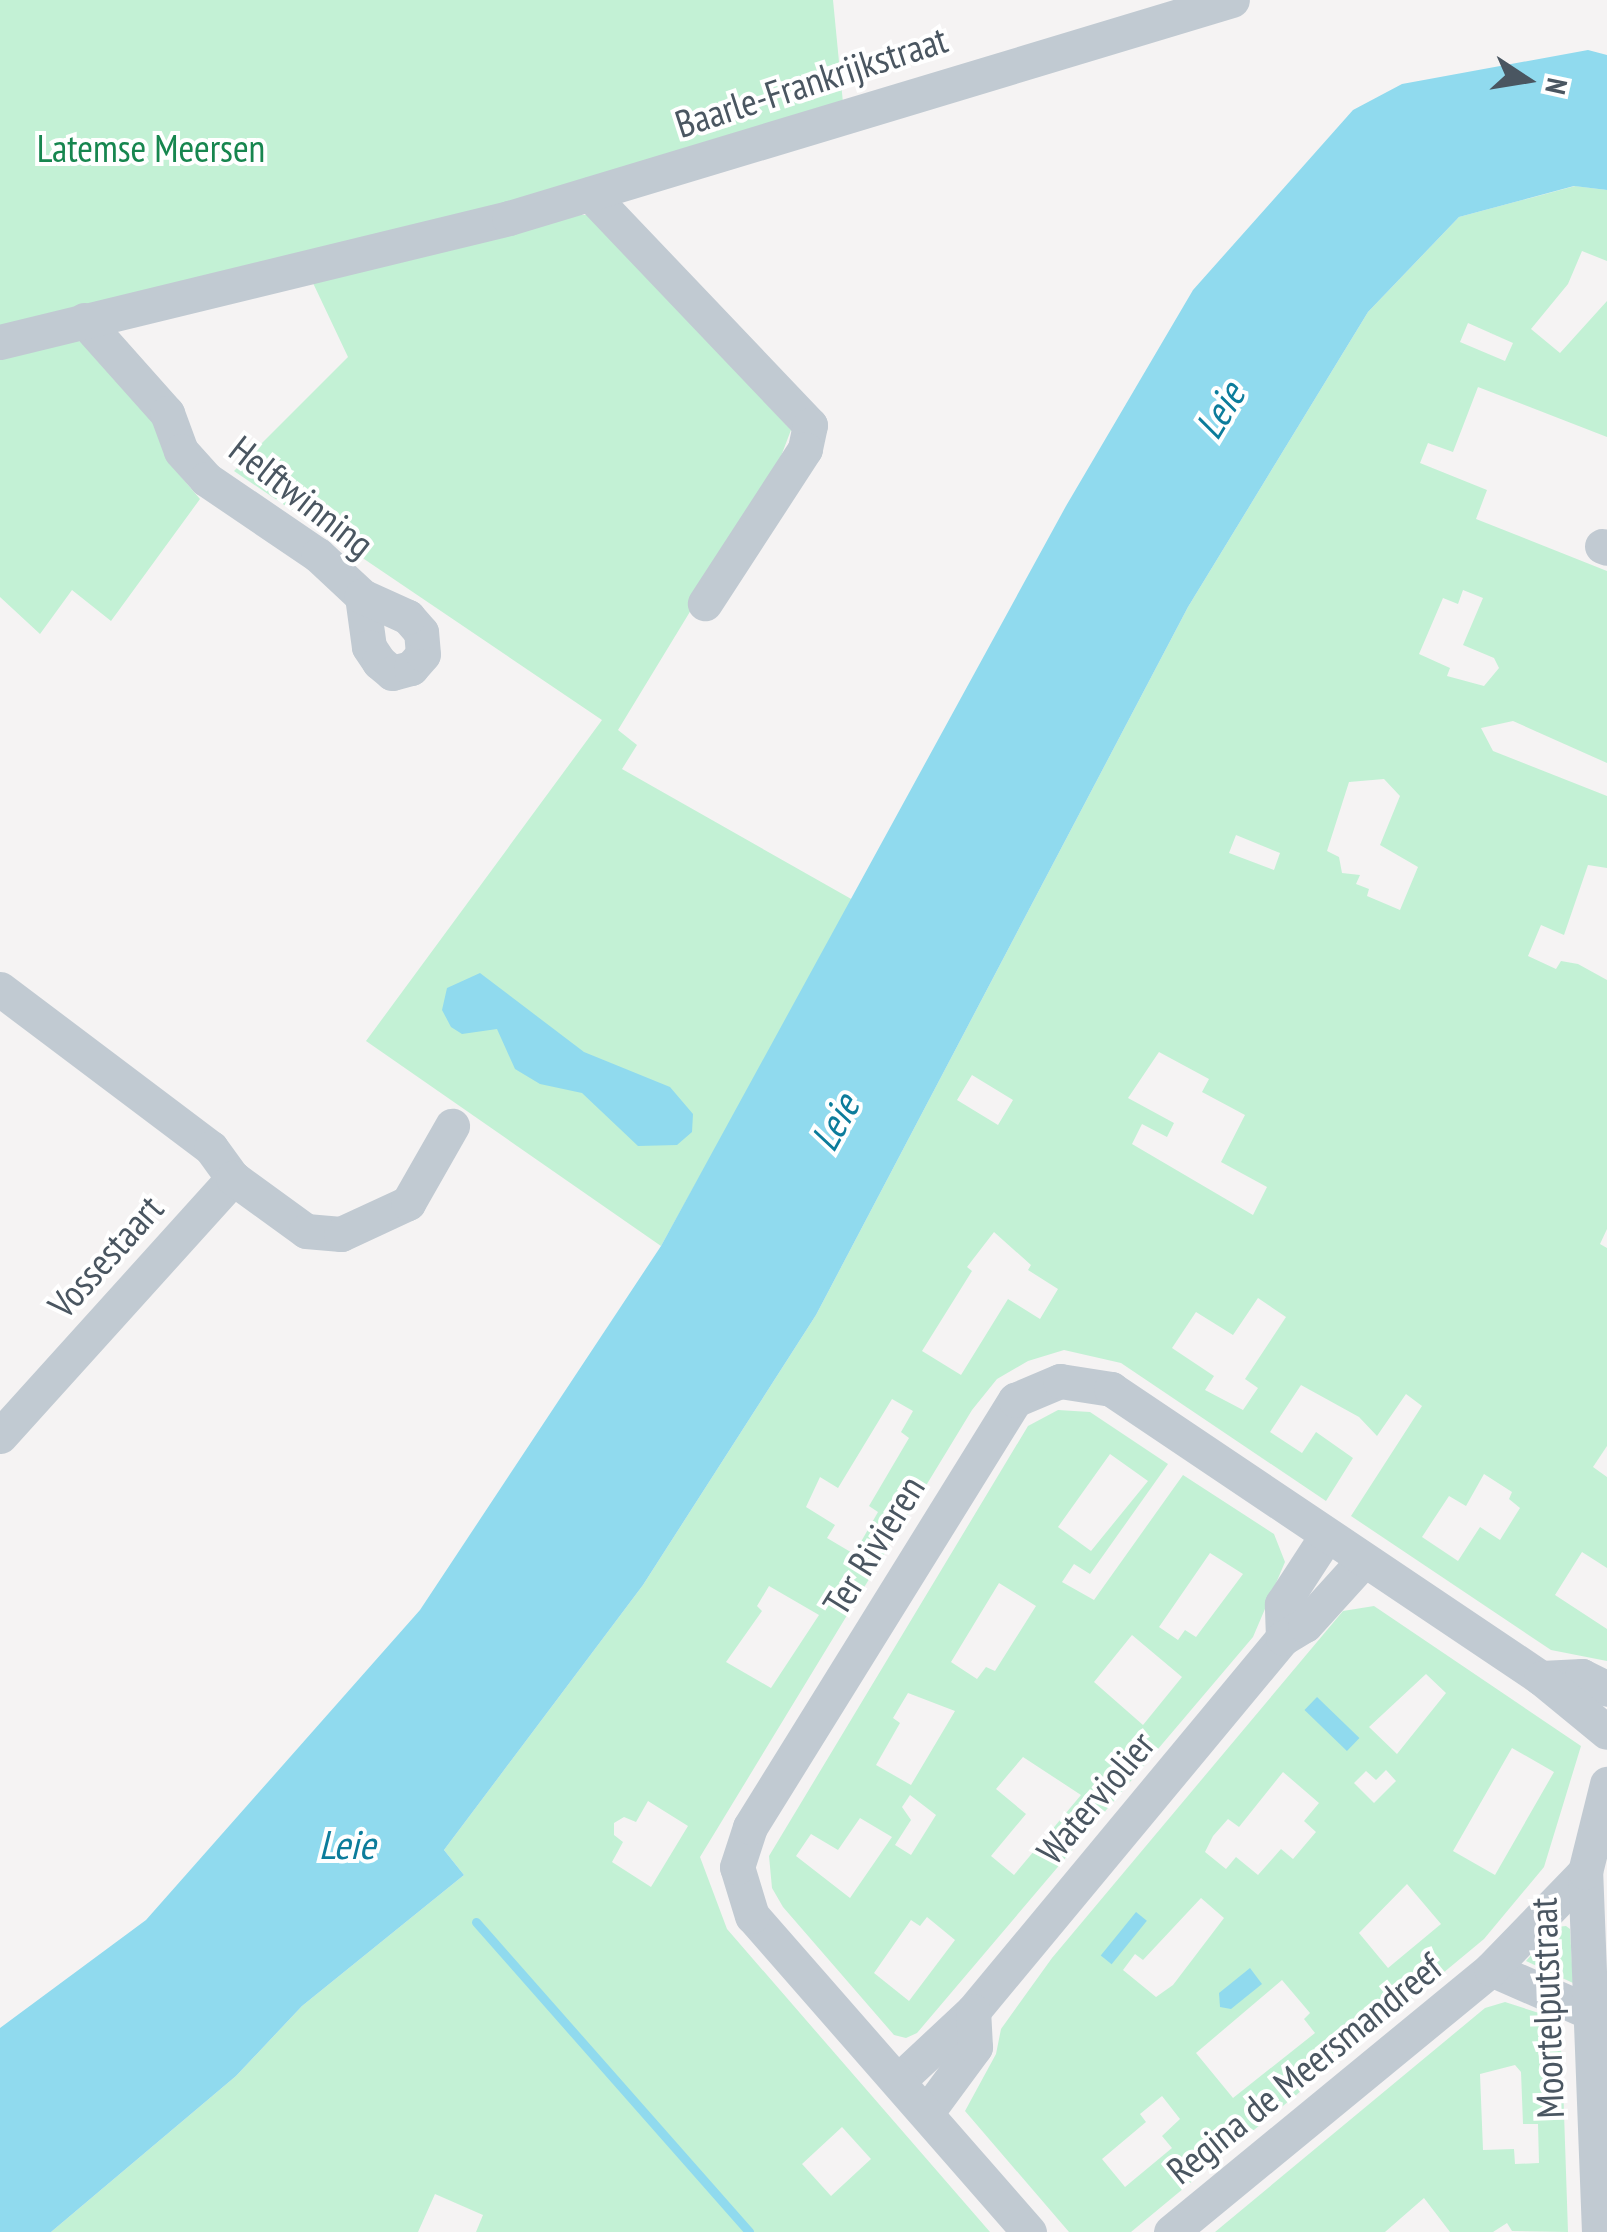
<!DOCTYPE html>
<style>
body{margin:0}
#map{position:relative;width:1607px;height:2232px;overflow:hidden;background:#f5f3f3;font-family:"PT Sans Narrow",sans-serif}
div>[style]{position:absolute}
.green>*{inset:0;background:#c3f1d5}
.water>*{inset:0;background:#90daee;transform-origin:0 0}
.stream>*{height:9px;margin:-4.5px;padding:0 4.5px;transform-origin:4.5px;border-radius:4.5px;background:#90daee}
.minor>*{height:35px;margin:-17.5px;padding:0 17.5px;transform-origin:17.5px;border-radius:17.5px;background:#c1cad2}
span{translate:-50% -50%;white-space:nowrap;text-align:center;line-height:1.15;-webkit-text-stroke:8px #fff;paint-order:stroke}
.street-label{font-size:38px;color:#4a5661}
.park-label{font-size:38px;color:#17864f}
.water-label{font-size:40px;color:#0c7c9b;font-style:italic}
.north{position:absolute;left:1477px;top:30px;width:100px;height:100px;-webkit-text-stroke:8px #fff;paint-order:stroke;rotate:102deg;font-size:28px;font-weight:700;line-height:40px;text-align:center;color:#4a5661}
.north::after{content:'';display:block;margin:auto;width:35px;height:45px;background:#4a5661;clip-path:polygon(50% 0,100% 100%,50% 72%,0 100%)}
</style>
<div id="map">
<div class="green">
<i style="clip-path:polygon(0 0,833px 0,843px 103px,587px 188px,0 335px)"></i>
<i style="clip-path:polygon(evenodd,1575px 186px,1607px 190px,1607px 261px,1582px 251px,1568px 284px,1531px 329px,1560px 353px,1607px 301px,1607px 437px,1478px 387px,1453px 452px,1428px 443px,1420px 463px,1487px 490px,1476px 519px,1607px 571px,1607px 763px,1513px 721px,1481px 728px,1493px 751px,1607px 796px,1607px 868px,1588px 865px,1564px 935px,1541px 925px,1528px 956px,1556px 969px,1561px 961px,1578px 964px,1607px 980px,1607px 1229px,1600px 1244px,1607px 1248px,1607px 1446px,1593px 1467px,1607px 1477px,1607px 1568px,1582px 1552px,1555px 1595px,1607px 1629px,1607px 1661px,1551px 1650px,1351px 1516px,1422px 1406px,1406px 1394px,1377px 1436px,1359px 1417px,1301px 1385px,1270px 1432px,1302px 1453px,1316px 1432px,1353px 1458px,1326px 1501px,1121px 1363px,1064px 1350px,1028px 1361px,997px 1379px,972px 1410px,700px 1857px,727px 1929px,990px 2232px,476px 2232px,483px 2215px,435px 2194px,418px 2232px,51px 2232px,236px 2076px,302px 2006px,464px 1875px,444px 1850px,643px 1585px,816px 1315px,1188px 607px,1368px 312px,1459px 217px,1575px 186px,1468px 323px,1513px 343px,1505px 361px,1460px 342px,1468px 323px,1575px 186px,1463px 590px,1483px 598px,1463px 645px,1494px 658px,1499px 668px,1484px 686px,1447px 676px,1450px 668px,1419px 654px,1443px 598px,1458px 604px,1463px 590px,1575px 186px,1384px 779px,1400px 796px,1380px 845px,1418px 867px,1400px 910px,1367px 896px,1369px 889px,1356px 884px,1360px 875px,1342px 873px,1339px 857px,1327px 851px,1349px 782px,1384px 779px,1575px 186px,1236px 835px,1280px 853px,1274px 870px,1229px 853px,1236px 835px,1575px 186px,1159px 1052px,1209px 1079px,1202px 1092px,1245px 1115px,1221px 1162px,1267px 1187px,1253px 1215px,1132px 1144px,1142px 1124px,1167px 1137px,1174px 1123px,1128px 1098px,1159px 1052px,1575px 186px,972px 1075px,1013px 1100px,998px 1125px,957px 1100px,972px 1075px,1575px 186px,994px 1232px,1031px 1265px,1028px 1270px,1058px 1289px,1040px 1319px,1008px 1299px,961px 1375px,922px 1351px,972px 1271px,967px 1267px,994px 1232px,1575px 186px,1258px 1298px,1286px 1317px,1245px 1379px,1258px 1388px,1243px 1410px,1205px 1390px,1214px 1376px,1172px 1348px,1196px 1312px,1233px 1335px,1258px 1298px,1575px 186px,892px 1399px,913px 1411px,901px 1432px,909px 1438px,869px 1506px,878px 1512px,854px 1554px,827px 1538px,835px 1525px,806px 1507px,820px 1477px,838px 1488px,892px 1399px,1575px 186px,1484px 1474px,1512px 1492px,1509px 1499px,1520px 1508px,1500px 1540px,1480px 1527px,1458px 1561px,1422px 1537px,1449px 1496px,1466px 1506px,1484px 1474px,1575px 186px,769px 1586px,819px 1615px,771px 1688px,726px 1662px,762px 1611px,757px 1606px,769px 1586px,1575px 186px,648px 1801px,688px 1826px,651px 1887px,612px 1862px,623px 1842px,614px 1835px,614px 1823px,624px 1817px,636px 1822px,648px 1801px,1575px 186px,842px 2127px,871px 2159px,831px 2196px,802px 2164px,842px 2127px)"></i>
<i style="clip-path:polygon(568px 215px,590px 215px,791px 430px,775px 472px,618px 730px,637px 745px,622px 769px,853px 900px,661px 1246px,366px 1041px,602px 720px,234px 471px,348px 357px,313px 283px)"></i>
<i style="clip-path:polygon(72px 339px,91px 345px,147px 408px,172px 466px,200px 499px,111px 621px,72px 590px,40px 634px,0 597px,0 355px)"></i>
<i style="clip-path:polygon(evenodd,1058px 1410px,1090px 1412px,1168px 1464px,1090px 1574px,1074px 1564px,1062px 1582px,1094px 1600px,1183px 1475px,1274px 1534px,1285px 1562px,1253px 1637px,917px 2033px,906px 2038px,894px 2035px,783px 1907px,772px 1888px,769px 1856px,1028px 1426px,1058px 1410px,1110px 1454px,1148px 1481px,1091px 1551px,1058px 1527px,1110px 1454px,1058px 1410px,1210px 1553px,1243px 1574px,1196px 1637px,1185px 1630px,1178px 1640px,1159px 1627px,1210px 1553px,1058px 1410px,999px 1583px,1036px 1606px,995px 1671px,986px 1667px,977px 1679px,951px 1662px,999px 1583px,1058px 1410px,1132px 1635px,1182px 1677px,1143px 1725px,1094px 1682px,1132px 1635px,1058px 1410px,908px 1693px,955px 1711px,911px 1785px,876px 1765px,900px 1723px,893px 1718px,908px 1693px,1058px 1410px,1023px 1757px,1081px 1795px,1014px 1875px,991px 1856px,1026px 1814px,996px 1789px,1023px 1757px,1058px 1410px,910px 1795px,936px 1815px,911px 1855px,895px 1845px,911px 1820px,902px 1807px,910px 1795px,1058px 1410px,860px 1818px,892px 1837px,850px 1898px,796px 1856px,811px 1834px,838px 1850px,860px 1818px,1058px 1410px,927px 1917px,955px 1940px,909px 2001px,874px 1973px,911px 1920px,920px 1926px,927px 1917px)"></i>
<i style="clip-path:polygon(evenodd,1374px 1606px,1581px 1746px,1544px 1867px,1484px 1939px,1131px 2232px,1069px 2232px,965px 2111px,996px 2054px,1001px 2029px,1052px 1958px,1343px 1611px,1374px 1606px,1426px 1674px,1446px 1693px,1397px 1754px,1369px 1727px,1426px 1674px,1374px 1606px,1512px 1748px,1554px 1772px,1495px 1875px,1453px 1851px,1512px 1748px,1374px 1606px,1386px 1770px,1396px 1781px,1374px 1803px,1354px 1783px,1366px 1771px,1376px 1780px,1386px 1770px,1374px 1606px,1283px 1772px,1319px 1803px,1304px 1821px,1316px 1832px,1293px 1859px,1281px 1849px,1258px 1875px,1236px 1857px,1226px 1869px,1205px 1852px,1213px 1836px,1228px 1819px,1239px 1827px,1283px 1772px,1374px 1606px,1407px 1884px,1441px 1924px,1388px 1968px,1359px 1933px,1407px 1884px,1374px 1606px,1201px 1898px,1224px 1918px,1173px 1985px,1156px 1997px,1123px 1970px,1135px 1954px,1143px 1960px,1201px 1898px,1374px 1606px,1282px 1980px,1310px 2013px,1304px 2019px,1315px 2033px,1233px 2098px,1196px 2053px,1282px 1980px,1374px 1606px,1162px 2096px,1180px 2119px,1162px 2136px,1172px 2148px,1125px 2187px,1102px 2159px,1146px 2122px,1140px 2114px,1162px 2096px)"></i>
<i style="clip-path:polygon(1566px 1926px,1570px 1929px,1573px 1983px,1526px 1961px,1556px 1927px)"></i>
<i style="clip-path:polygon(evenodd,1505px 2002px,1542px 2014px,1562px 2053px,1568px 2232px,1512px 2231px,1507px 2223px,1493px 2232px,1450px 2232px,1424px 2198px,1385px 2232px,1215px 2232px,1485px 2008px,1505px 2002px,1515px 2065px,1521px 2072px,1523px 2124px,1538px 2124px,1539px 2163px,1515px 2164px,1514px 2149px,1483px 2150px,1480px 2074px,1515px 2065px)"></i>
</div>
<div class="water">
<i style="clip-path:polygon(1588px 50px,1607px 55px,1607px 190px,1574px 186px,1459px 217px,1368px 312px,1188px 607px,816px 1315px,643px 1585px,444px 1850px,464px 1875px,302px 2006px,236px 2076px,51px 2232px,0 2232px,0 2028px,146px 1920px,420px 1610px,661px 1246px,1066px 506px,1193px 290px,1353px 110px,1402px 84px)"></i>
<i style="clip-path:polygon(480px 973px,584px 1052px,670px 1087px,693px 1114px,692px 1132px,677px 1145px,638px 1146px,582px 1093px,540px 1084px,515px 1069px,497px 1029px,462px 1034px,451px 1027px,442px 1010px,447px 988px)"></i>
<i style="left:1317px;top:1697px;width:59px;height:18px;rotate:44deg"></i>
<i style="left:1136px;top:1912px;width:14px;height:56px;rotate:39deg"></i>
<i style="clip-path:polygon(1250px 1968px,1262px 1984px,1231px 2009px,1220px 2007px,1219px 1993px)"></i>
</div>
<div class="stream">
<i style="left:476px;top:1922px;width:413px;rotate:48.6deg"></i>
</div>
<div class="minor">
<i style="left:590px;top:194px;width:319px;rotate:46.4deg"></i>
<i style="left:810px;top:425px;width:25px;rotate:102deg"></i>
<i style="left:805px;top:449px;width:184px;rotate:123deg"></i>
<i style="left:84px;top:320px;width:125px;rotate:48.3deg"></i>
<i style="left:167px;top:413px;width:40px;rotate:69.8deg"></i>
<i style="left:181px;top:451px;width:38px;rotate:48deg"></i>
<i style="left:206px;top:479px;width:135px;rotate:34.2deg"></i>
<i style="left:318px;top:555px;width:60px;rotate:43deg"></i>
<i style="left:362px;top:596px;width:51px;rotate:82.2deg"></i>
<i style="left:369px;top:647px;width:18px;rotate:56deg"></i>
<i style="left:379px;top:662px;width:17px;rotate:40deg"></i>
<i style="left:392px;top:673px;width:20px;rotate:-15deg"></i>
<i style="left:411px;top:668px;width:18px;rotate:-49deg"></i>
<i style="left:423px;top:654px;width:22px;rotate:-95deg"></i>
<i style="left:421px;top:632px;width:20px;rotate:-131deg"></i>
<i style="left:408px;top:617px;width:51px;rotate:-155.5deg"></i>
<i style="left:0;top:342px;width:524px;rotate:-13.69deg"></i>
<i style="left:509px;top:218px;width:755px;rotate:-16.78deg"></i>
<i style="left:1602px;top:546px;width:5px;rotate:22deg"></i>
<i style="left:0;top:989px;width:264px;rotate:37deg"></i>
<i style="left:211px;top:1148px;width:37px;rotate:54deg"></i>
<i style="left:0;top:1436px;width:348px;rotate:-47.9deg"></i>
<i style="left:233px;top:1178px;width:90px;rotate:36deg"></i>
<i style="left:306px;top:1231px;width:35px;rotate:5deg"></i>
<i style="left:341px;top:1234px;width:74px;rotate:-24.8deg"></i>
<i style="left:408px;top:1203px;width:89px;rotate:-60.3deg"></i>
<i style="left:1283px;top:1638px;width:34px;rotate:-92deg"></i>
<i style="left:1282px;top:1604px;width:82px;rotate:-56.9deg"></i>
<i style="left:1541px;top:1678px;width:41px;rotate:-2.8deg"></i>
<i style="left:1582px;top:1676px;width:28px;rotate:27deg"></i>
<i style="left:1491px;top:1969px;width:103px;rotate:23.6deg"></i>
<i style="left:899px;top:2080px;width:101px;rotate:-43deg"></i>
<i style="left:973px;top:2011px;width:485px;rotate:-50.3deg"></i>
<i style="left:1283px;top:1638px;width:26px;rotate:-31deg"></i>
<i style="left:1305px;top:1625px;width:86px;rotate:-47.8deg"></i>
<i style="left:927px;top:2112px;width:81px;rotate:-53.6deg"></i>
<i style="left:975px;top:2047px;width:36px;rotate:-93deg"></i>
<i style="left:1029px;top:2232px;width:420px;rotate:-131.2deg"></i>
<i style="left:752px;top:1916px;width:51px;rotate:-107deg"></i>
<i style="left:737px;top:1867px;width:42px;rotate:-72deg"></i>
<i style="left:750px;top:1827px;width:503px;rotate:-58.18deg"></i>
<i style="left:1015px;top:1400px;width:49px;rotate:-22.9deg"></i>
<i style="left:1060px;top:1381px;width:52px;rotate:8.9deg"></i>
<i style="left:1111px;top:1389px;width:518px;rotate:33.9deg"></i>
<i style="left:1541px;top:1678px;width:85px;rotate:39.3deg"></i>
<i style="left:1171px;top:2232px;width:414px;rotate:-39.4deg"></i>
<i style="left:1491px;top:1969px;width:135px;rotate:-45.9deg"></i>
<i style="left:1599px;top:2232px;width:360px;rotate:-92.2deg"></i>
<i style="left:1585px;top:1872px;width:91px;rotate:-76deg"></i>
</div>
<div class="street-label">
<span style="left:811px;top:81px;rotate:-18deg">Baarle-Frankrijkstraat</span>
<span style="left:302px;top:496px;rotate:38deg">Helftwinning</span>
<span style="left:105px;top:1256px;rotate:-48deg">Vossestaart</span>
<span style="left:873px;top:1545px;rotate:-58deg">Ter Rivieren</span>
<span style="left:1095px;top:1797px;rotate:-50deg">Waterviolier</span>
<span style="left:1546px;top:2008px;rotate:-92deg">Moortelputstraat</span>
<span style="left:1304px;top:2068px;rotate:-39deg">Regina de Meersmandreef</span>
</div>
<div class="park-label">
<span style="left:151px;top:148px">Latemse Meersen</span>
</div>
<div class="water-label">
<span style="left:1219px;top:410px;rotate:-59deg">Leie</span>
<span style="left:834px;top:1122px;rotate:-61deg">Leie</span>
<span style="left:347px;top:1844px">Leie</span>
</div>
<div class="north">N</div>
</div>
